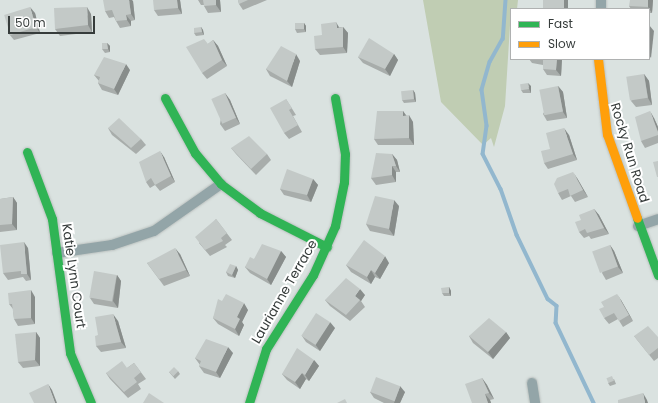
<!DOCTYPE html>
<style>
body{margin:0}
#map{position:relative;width:658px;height:403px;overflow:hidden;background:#dae2e0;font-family:Poppins,sans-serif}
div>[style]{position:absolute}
.green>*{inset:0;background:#c0cdb3}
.stream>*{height:3.5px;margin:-1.75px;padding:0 1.75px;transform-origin:1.75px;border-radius:1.75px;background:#92b7ce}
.roads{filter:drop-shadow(0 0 1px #bac0be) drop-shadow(0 0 1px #bac0be)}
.street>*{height:10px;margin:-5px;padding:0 5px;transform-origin:5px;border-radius:5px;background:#93a5a8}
.fast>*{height:9px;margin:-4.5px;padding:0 4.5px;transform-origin:4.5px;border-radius:4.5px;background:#30b455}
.slow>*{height:9px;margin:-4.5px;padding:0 4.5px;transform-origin:4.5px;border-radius:4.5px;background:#ff9f0a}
.wall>*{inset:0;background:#a8adab}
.shaded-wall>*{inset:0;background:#888d8b}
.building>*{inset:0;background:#c3c9c7;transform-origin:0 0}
span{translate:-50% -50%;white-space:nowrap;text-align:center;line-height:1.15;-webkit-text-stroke:4px #fff;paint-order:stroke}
.street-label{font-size:13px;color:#363c3b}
.legend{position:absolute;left:510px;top:8px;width:140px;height:52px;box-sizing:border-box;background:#fff;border:1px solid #afb1b1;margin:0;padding:5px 7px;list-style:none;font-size:12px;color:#363c3b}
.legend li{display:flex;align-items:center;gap:8px;height:20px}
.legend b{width:20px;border:1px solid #afb1b1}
.scale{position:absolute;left:8px;top:16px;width:87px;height:18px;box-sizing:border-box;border:2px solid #363c3b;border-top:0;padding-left:5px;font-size:12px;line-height:14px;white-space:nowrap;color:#363c3b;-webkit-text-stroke:3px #fff;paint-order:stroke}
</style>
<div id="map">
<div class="green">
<i style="clip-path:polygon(423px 0,518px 0,517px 9px,511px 9px,505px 106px,494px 147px,491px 138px,483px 145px,441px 102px)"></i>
</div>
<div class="stream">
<i style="left:506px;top:0;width:39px;rotate:94deg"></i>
<i style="left:503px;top:39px;width:26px;rotate:119deg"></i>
<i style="left:490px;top:62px;width:29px;rotate:106deg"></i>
<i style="left:482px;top:90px;width:36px;rotate:82deg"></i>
<i style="left:487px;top:126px;width:28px;rotate:98deg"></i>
<i style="left:483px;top:154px;width:39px;rotate:63deg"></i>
<i style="left:501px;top:189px;width:49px;rotate:70.8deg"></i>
<i style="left:517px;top:235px;width:71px;rotate:64.2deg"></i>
<i style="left:548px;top:299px;width:11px;rotate:38deg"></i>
<i style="left:557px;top:306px;width:17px;rotate:93deg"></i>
<i style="left:556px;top:323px;width:89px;rotate:64.6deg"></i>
</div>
<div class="roads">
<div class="street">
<i style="left:601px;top:9px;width:9px;rotate:-90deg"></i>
<i style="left:638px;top:226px;width:21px;rotate:-19deg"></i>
<i style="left:57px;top:253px;width:56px;rotate:-8.3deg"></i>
<i style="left:112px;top:245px;width:44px;rotate:-18.4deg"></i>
<i style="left:154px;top:231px;width:82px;rotate:-35deg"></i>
<i style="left:532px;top:383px;width:20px;rotate:81deg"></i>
</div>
<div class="fast">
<i style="left:165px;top:98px;width:63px;rotate:61.4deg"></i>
<i style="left:195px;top:153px;width:40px;rotate:50deg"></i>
<i style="left:221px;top:184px;width:49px;rotate:36.6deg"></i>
<i style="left:260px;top:213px;width:75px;rotate:26.9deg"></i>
<i style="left:27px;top:152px;width:72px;rotate:69.5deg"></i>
<i style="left:52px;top:219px;width:135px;rotate:82.3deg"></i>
<i style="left:70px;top:353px;width:54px;rotate:67.2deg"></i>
<i style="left:637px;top:218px;width:61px;rotate:69.8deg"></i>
<i style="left:249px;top:403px;width:57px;rotate:-72.5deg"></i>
<i style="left:266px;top:349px;width:88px;rotate:-57.6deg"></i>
<i style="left:313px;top:275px;width:54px;rotate:-65.8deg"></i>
<i style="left:335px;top:226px;width:45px;rotate:-78.4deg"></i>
<i style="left:344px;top:182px;width:28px;rotate:-88deg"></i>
<i style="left:345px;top:154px;width:57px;rotate:-100.1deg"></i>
</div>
<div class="slow">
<i style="left:598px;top:59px;width:76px;rotate:83.2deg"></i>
<i style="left:607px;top:134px;width:89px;rotate:70.3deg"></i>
</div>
</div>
<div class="wall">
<i style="clip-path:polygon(180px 0,182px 14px,158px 16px,154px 10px)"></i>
<i style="clip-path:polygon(198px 0,220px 0,221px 12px,208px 13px,204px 6px,204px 5px,201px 5px)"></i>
<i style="clip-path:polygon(238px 0,267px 0,243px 10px,239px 4px)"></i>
<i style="clip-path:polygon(653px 0,652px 13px,649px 13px,649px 9px,631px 9px,629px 6px)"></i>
<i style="clip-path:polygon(133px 1px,135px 20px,131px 21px,131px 26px,120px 28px,116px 21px,114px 17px,109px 18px,105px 11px)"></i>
<i style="clip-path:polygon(35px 13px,40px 33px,14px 40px,9px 34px)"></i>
<i style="clip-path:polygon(91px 14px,92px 32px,60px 36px,55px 29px)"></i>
<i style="clip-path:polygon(304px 23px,306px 26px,306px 32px,297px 33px,295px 29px)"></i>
<i style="clip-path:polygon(201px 27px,203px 30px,204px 35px,196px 36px,194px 33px)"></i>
<i style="clip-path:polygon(340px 27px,343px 27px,348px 33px,347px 53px,320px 55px,315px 49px,322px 35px)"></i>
<i style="clip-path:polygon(213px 40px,218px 46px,227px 66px,207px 79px,202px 73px,208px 44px)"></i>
<i style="clip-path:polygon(107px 43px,110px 46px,110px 52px,105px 53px,102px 49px)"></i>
<i style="clip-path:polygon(394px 54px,398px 60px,390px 76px,363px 63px,358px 57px)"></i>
<i style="clip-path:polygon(529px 59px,562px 59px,561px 76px,547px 75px,543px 69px,543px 65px,532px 63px)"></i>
<i style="clip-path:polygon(300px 61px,292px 87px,270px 76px,266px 69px)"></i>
<i style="clip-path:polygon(130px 70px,118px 95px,102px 90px,98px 83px,99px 81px,94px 75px)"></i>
<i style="clip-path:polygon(644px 74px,649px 81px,652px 105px,636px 107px,631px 101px)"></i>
<i style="clip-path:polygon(531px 86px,531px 93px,523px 93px,521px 90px)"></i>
<i style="clip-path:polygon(558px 86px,563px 92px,567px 118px,547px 121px,543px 114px)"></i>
<i style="clip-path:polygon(413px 90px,415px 93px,416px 102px,404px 103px,402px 100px)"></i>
<i style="clip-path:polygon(225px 93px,230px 100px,240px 124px,225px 131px,220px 124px)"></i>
<i style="clip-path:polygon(286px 99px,296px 115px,293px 116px,302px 132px,289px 139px,284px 133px)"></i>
<i style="clip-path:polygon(403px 111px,406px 115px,413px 122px,414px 145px,378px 145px,374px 139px)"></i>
<i style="clip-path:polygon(654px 118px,658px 127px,658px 143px,645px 148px,641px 141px)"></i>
<i style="clip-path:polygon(108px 128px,141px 139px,146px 145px,136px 154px,112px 135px)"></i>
<i style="clip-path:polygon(569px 135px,577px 160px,548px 169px,544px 163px,550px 149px)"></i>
<i style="clip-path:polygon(231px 148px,267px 154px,271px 160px,256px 175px,236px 154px)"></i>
<i style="clip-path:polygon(392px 154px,397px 160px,400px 172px,396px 172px,396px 182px,376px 185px,371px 178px)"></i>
<i style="clip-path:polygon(164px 157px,175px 182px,160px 191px,155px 185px,150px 188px,146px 182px)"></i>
<i style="clip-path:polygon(577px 178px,588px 197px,575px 202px,571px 196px,562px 200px,558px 193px)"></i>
<i style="clip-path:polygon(313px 179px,318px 185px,311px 202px,284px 195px,280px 189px)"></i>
<i style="clip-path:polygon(13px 197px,17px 203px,17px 230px,0 232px,0 199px)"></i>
<i style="clip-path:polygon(399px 206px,394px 236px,370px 231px,366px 224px)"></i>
<i style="clip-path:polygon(594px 209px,599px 215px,609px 234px,591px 239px,589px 236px,584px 238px,579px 232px,581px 220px)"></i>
<i style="clip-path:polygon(216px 219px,232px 240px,225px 245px,227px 247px,210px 256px,199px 243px)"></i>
<i style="clip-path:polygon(610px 245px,614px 251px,623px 273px,606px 280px,602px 273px)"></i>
<i style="clip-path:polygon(28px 248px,31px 280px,26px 281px,23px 277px,8px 280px,3px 273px)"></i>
<i style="clip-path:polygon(281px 251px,286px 257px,271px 285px,250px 273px,245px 267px,254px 259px)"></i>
<i style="clip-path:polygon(180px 254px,190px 276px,164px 286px,147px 263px)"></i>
<i style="clip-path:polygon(389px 263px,380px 279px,375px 277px,371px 284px,351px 272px,346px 265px)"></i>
<i style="clip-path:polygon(236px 266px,238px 270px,235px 278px,228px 276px,226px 272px)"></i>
<i style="clip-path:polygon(117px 275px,121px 281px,118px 308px,94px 304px,90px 298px)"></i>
<i style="clip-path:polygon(449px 287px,451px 291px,451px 296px,444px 296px,442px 293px)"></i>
<i style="clip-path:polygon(365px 295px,361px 301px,365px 307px,350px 321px,330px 306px,325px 300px)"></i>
<i style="clip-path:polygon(35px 297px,35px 324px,18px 326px,14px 319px,13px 309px,9px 304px)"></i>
<i style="clip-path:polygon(621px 300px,633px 321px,623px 327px,618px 319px,609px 324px,604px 318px)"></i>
<i style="clip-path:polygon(222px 301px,248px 310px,242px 322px,244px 325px,239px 336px,218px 324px,213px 318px)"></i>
<i style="clip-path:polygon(118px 321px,126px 348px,101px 352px,96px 346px,98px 335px)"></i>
<i style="clip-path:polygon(335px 328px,320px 351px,306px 342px,302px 336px)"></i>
<i style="clip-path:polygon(36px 332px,40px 338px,40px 366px,23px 368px,18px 362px)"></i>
<i style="clip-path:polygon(506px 332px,510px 338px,493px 359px,473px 343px,469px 336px)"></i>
<i style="clip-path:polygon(634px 336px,658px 337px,658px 358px,654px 361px)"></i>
<i style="clip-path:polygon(233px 353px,220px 378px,204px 373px,199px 366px,200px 365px,195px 358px)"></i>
<i style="clip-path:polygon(314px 360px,319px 366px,309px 381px,306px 379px,300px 389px,287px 380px,282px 374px)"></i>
<i style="clip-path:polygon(134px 363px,146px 379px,138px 384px,141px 389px,128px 398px,110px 379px,106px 373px,127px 368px)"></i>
<i style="clip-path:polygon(178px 371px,180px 374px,175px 379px,169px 372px)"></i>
<i style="clip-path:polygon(482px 378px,487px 385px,494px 399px,490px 400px,491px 403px,472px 403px)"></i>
<i style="clip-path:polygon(614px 379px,616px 384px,610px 386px,608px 383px)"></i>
<i style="clip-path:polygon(370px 392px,405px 392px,400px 403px,384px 403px,374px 398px)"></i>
</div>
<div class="shaded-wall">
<i style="clip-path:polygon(129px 0,132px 0,133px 1px,135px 20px,131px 14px)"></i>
<i style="clip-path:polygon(177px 0,180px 0,182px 14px,178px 8px)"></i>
<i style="clip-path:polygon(216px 0,220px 0,221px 12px,216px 5px)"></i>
<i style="clip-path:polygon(564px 0,568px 0,568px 9px,563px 9px)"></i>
<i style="clip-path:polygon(648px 0,653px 0,652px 13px,648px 7px)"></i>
<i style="clip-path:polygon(30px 7px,35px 13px,40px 33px,36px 27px)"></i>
<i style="clip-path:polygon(87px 7px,91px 14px,92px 32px,88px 25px)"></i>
<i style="clip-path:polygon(126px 15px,131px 21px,131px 26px,127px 20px)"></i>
<i style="clip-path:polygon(336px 22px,340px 29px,337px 28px)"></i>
<i style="clip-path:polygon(304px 23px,306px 26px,306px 32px,304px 29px)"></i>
<i style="clip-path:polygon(649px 25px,654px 31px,651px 58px,649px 55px)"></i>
<i style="clip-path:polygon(201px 27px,203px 30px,204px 35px,202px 32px)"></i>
<i style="clip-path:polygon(343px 27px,348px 33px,347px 53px,343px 47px)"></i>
<i style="clip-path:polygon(213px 40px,218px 46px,227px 66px,222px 60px)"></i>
<i style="clip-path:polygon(107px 43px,110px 46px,110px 52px,108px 49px)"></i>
<i style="clip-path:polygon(296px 54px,300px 61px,292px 87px,287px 81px)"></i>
<i style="clip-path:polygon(394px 54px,398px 60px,390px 76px,385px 69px)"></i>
<i style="clip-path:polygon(557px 59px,562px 59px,561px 76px,556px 70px)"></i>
<i style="clip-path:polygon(126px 64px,130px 70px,118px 95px,114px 89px)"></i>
<i style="clip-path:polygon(644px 74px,649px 81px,652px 105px,648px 98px)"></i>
<i style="clip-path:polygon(528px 83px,531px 86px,531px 93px,529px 89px)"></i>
<i style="clip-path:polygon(558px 86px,563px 92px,567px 118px,563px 112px)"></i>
<i style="clip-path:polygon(413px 90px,415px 93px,416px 102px,414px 99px)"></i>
<i style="clip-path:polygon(225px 93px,230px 100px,240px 124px,236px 118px)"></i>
<i style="clip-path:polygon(403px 111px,407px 117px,403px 116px)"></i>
<i style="clip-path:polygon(650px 111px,654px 118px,658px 127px,658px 132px)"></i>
<i style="clip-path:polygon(409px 115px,413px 122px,414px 145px,409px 138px)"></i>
<i style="clip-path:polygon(564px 128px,569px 135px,577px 160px,573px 154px)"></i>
<i style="clip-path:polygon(160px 151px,164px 157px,175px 182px,171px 176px)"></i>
<i style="clip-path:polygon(392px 154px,397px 160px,400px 172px,396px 166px)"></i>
<i style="clip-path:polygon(392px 166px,396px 172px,396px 182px,392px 175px)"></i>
<i style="clip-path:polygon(573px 172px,577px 178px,588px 197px,583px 190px)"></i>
<i style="clip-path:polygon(313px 179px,318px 185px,311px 202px,307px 195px)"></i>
<i style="clip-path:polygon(13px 197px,17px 203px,17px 230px,12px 224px)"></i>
<i style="clip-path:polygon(394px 200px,399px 206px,394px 236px,389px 229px)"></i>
<i style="clip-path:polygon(594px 209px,599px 215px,609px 234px,604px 228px)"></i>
<i style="clip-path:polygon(24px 242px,28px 248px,31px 280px,27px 274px)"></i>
<i style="clip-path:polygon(610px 245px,614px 251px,623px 273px,618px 267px)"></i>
<i style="clip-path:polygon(175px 248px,180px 254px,190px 276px,186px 270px)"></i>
<i style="clip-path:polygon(281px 251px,286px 257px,271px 285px,267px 279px)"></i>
<i style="clip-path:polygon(385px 256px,389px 263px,380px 279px,375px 273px)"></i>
<i style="clip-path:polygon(236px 266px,238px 270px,235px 278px,232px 275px)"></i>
<i style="clip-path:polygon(371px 270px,375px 277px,371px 284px,367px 277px)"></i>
<i style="clip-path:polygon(117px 275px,121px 281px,118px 308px,113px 301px)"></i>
<i style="clip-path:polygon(449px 287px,451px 291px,451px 296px,449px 293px)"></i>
<i style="clip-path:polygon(360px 289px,365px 295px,361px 301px,355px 296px)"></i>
<i style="clip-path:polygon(31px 290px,35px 297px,35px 324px,31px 318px)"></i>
<i style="clip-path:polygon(617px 294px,621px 300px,633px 321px,629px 315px)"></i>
<i style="clip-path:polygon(244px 303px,248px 310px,242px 322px,244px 325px,239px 336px,235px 329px,237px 317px)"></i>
<i style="clip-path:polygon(113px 314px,118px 321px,126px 348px,121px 342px)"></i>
<i style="clip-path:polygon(330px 322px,335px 328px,320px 351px,315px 344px)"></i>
<i style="clip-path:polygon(36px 332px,40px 338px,40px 366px,35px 360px)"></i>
<i style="clip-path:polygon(506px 332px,510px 338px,493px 359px,488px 352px)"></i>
<i style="clip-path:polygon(228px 347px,233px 353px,220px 378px,216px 372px)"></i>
<i style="clip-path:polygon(314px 360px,319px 366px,309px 381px,305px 375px)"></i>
<i style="clip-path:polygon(302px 373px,306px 379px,300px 389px,295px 382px)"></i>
<i style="clip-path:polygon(482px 378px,487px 385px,494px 399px,489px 393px)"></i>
<i style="clip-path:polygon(48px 384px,52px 390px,57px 403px,55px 403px)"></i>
<i style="clip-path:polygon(400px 386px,405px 392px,400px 403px,394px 403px)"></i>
<i style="clip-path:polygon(643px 393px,647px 400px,648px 403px,645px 403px)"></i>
<i style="clip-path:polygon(485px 394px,490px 400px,491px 403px,488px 403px)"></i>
</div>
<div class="building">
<i style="clip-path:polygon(103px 0,129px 0,131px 14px,126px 15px,127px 20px,116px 21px,112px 10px,105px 11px)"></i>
<i style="clip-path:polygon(153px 0,177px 0,178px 8px,154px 10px)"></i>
<i style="clip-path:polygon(203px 0,216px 0,216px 5px,204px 6px)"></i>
<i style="clip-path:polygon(238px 0,248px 0,239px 4px)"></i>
<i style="left:543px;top:0;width:21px;height:9px"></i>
<i style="clip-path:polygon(630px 0,648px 0,648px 7px,629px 6px)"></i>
<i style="left:30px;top:7px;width:21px;height:27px;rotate:73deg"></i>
<i style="clip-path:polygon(87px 7px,88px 25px,55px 29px,54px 8px)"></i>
<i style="clip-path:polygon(336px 22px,337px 28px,343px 27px,343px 47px,315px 49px,314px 36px,322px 35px,321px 24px)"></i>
<i style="left:295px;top:23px;width:9px;height:6px"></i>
<i style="clip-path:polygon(201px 27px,202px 32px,194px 33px,194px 28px)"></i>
<i style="clip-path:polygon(369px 38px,394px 54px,385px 69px,358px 57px)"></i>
<i style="clip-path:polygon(204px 39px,208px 44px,213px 40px,222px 60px,202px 73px,186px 47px)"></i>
<i style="clip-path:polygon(102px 43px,107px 43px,108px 49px,102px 49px)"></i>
<i style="clip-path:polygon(281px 46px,296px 54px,287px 81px,266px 69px)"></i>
<i style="clip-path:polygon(104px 57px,126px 64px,114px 89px,98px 83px,100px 77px,94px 75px)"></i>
<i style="clip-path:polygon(542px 59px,557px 59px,556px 70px,543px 69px,543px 59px)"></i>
<i style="left:644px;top:74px;width:24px;height:18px;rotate:81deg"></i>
<i style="left:528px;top:83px;width:6px;height:8px;rotate:81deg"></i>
<i style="left:558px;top:86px;width:26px;height:19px;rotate:79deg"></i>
<i style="left:413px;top:90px;width:9px;height:12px;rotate:84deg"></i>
<i style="left:225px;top:93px;width:27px;height:15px;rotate:66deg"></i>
<i style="clip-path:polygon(286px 99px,292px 108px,289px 110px,298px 125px,284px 133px,270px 108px)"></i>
<i style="clip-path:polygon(377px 111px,403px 111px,403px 116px,409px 115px,409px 138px,374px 139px)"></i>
<i style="clip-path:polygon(650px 111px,658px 132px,658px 135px,641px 141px,635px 117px)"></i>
<i style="clip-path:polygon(119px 118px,141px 139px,131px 148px,108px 128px)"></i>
<i style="clip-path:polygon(564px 128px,573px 154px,544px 163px,541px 151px,550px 149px,546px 133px)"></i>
<i style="clip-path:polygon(249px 136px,267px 154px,251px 169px,231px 148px)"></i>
<i style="clip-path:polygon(160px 151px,171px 176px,155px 185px,151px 178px,146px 182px,139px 162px)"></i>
<i style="clip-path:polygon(376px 153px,392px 154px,396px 166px,392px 166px,392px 175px,371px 178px)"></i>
<i style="clip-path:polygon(658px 161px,658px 177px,657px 177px,653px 162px)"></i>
<i style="clip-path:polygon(287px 169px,313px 179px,307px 195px,280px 189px)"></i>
<i style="clip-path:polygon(573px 172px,583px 190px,570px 196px,568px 189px,558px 193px,554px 184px,557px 178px)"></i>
<i style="clip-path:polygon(375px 196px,394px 200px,389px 229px,366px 224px)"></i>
<i style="clip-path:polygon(13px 197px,12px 224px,0 225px,0 199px)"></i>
<i style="clip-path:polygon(594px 209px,604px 228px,587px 233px,585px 229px,579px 232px,575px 222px,581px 220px,579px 215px)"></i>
<i style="clip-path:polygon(216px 219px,227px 233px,221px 238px,223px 241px,205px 250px,195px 237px)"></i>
<i style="clip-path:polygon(364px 240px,385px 256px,375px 273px,371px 270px,367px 277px,346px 265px)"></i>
<i style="clip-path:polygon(24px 242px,27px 274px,21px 274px,21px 271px,3px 273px,0 245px)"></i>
<i style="clip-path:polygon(262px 244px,281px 251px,267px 279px,245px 267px,250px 257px,254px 259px)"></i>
<i style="left:610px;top:245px;width:23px;height:19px;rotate:70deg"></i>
<i style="clip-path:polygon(175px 248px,186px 270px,159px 279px,147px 263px)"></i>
<i style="clip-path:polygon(230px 264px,236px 266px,232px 275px,226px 272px)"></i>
<i style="left:94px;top:271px;width:23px;height:27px;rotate:10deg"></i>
<i style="clip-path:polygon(346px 278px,360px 289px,355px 296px,360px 300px,346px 315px,325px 300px)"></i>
<i style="clip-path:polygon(449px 287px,449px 293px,442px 293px,441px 288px)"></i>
<i style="clip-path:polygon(31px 290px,31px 318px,14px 319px,12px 304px,9px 304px,8px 293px)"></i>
<i style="clip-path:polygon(226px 294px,244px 303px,237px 317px,240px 319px,235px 329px,213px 318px,218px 299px,222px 301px)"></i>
<i style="clip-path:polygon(617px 294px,629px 315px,619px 321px,614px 313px,604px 318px,599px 309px,604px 307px,601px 302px)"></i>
<i style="left:316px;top:313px;width:17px;height:27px;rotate:33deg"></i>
<i style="clip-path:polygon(113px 314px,121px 342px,96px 346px,95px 336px,98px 335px,95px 317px)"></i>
<i style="clip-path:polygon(489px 318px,506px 332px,488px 352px,469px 336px)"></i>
<i style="clip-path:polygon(648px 326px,658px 337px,658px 348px,649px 355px,634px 336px)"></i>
<i style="clip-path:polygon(36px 332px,35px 360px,18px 362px,15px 334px)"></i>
<i style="clip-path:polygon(206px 339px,228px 347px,216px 372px,199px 366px,201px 361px,195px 358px)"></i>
<i style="clip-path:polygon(297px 348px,314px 360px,305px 375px,302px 373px,295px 382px,282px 374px)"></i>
<i style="clip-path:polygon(122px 361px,127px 368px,134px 363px,141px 372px,134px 378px,137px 382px,124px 392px,106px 373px)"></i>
<i style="left:174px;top:367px;width:6px;height:7px;rotate:45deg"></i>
<i style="left:612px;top:376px;width:5px;height:6px;rotate:68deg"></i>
<i style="left:376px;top:377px;width:26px;height:16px;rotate:21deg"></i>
<i style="clip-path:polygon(482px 378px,489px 393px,485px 394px,488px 403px,472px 403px,465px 384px)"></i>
<i style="clip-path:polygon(48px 384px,55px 403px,34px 403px,29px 393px)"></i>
<i style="clip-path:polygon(149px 393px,164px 403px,143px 403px)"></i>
<i style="clip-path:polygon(643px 393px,645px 403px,618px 403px,618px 400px)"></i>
<i style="clip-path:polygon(345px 399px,347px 403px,337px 403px)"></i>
</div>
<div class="street-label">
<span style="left:629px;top:153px;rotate:73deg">Rocky Run Road</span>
<span style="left:73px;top:276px;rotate:82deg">Katie Lynn Court</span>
<span style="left:285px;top:292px;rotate:-60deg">Laurianne Terrace</span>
</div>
<ul class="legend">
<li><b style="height:5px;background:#30b455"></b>Fast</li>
<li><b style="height:5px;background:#ff9f0a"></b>Slow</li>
</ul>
<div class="scale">50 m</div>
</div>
